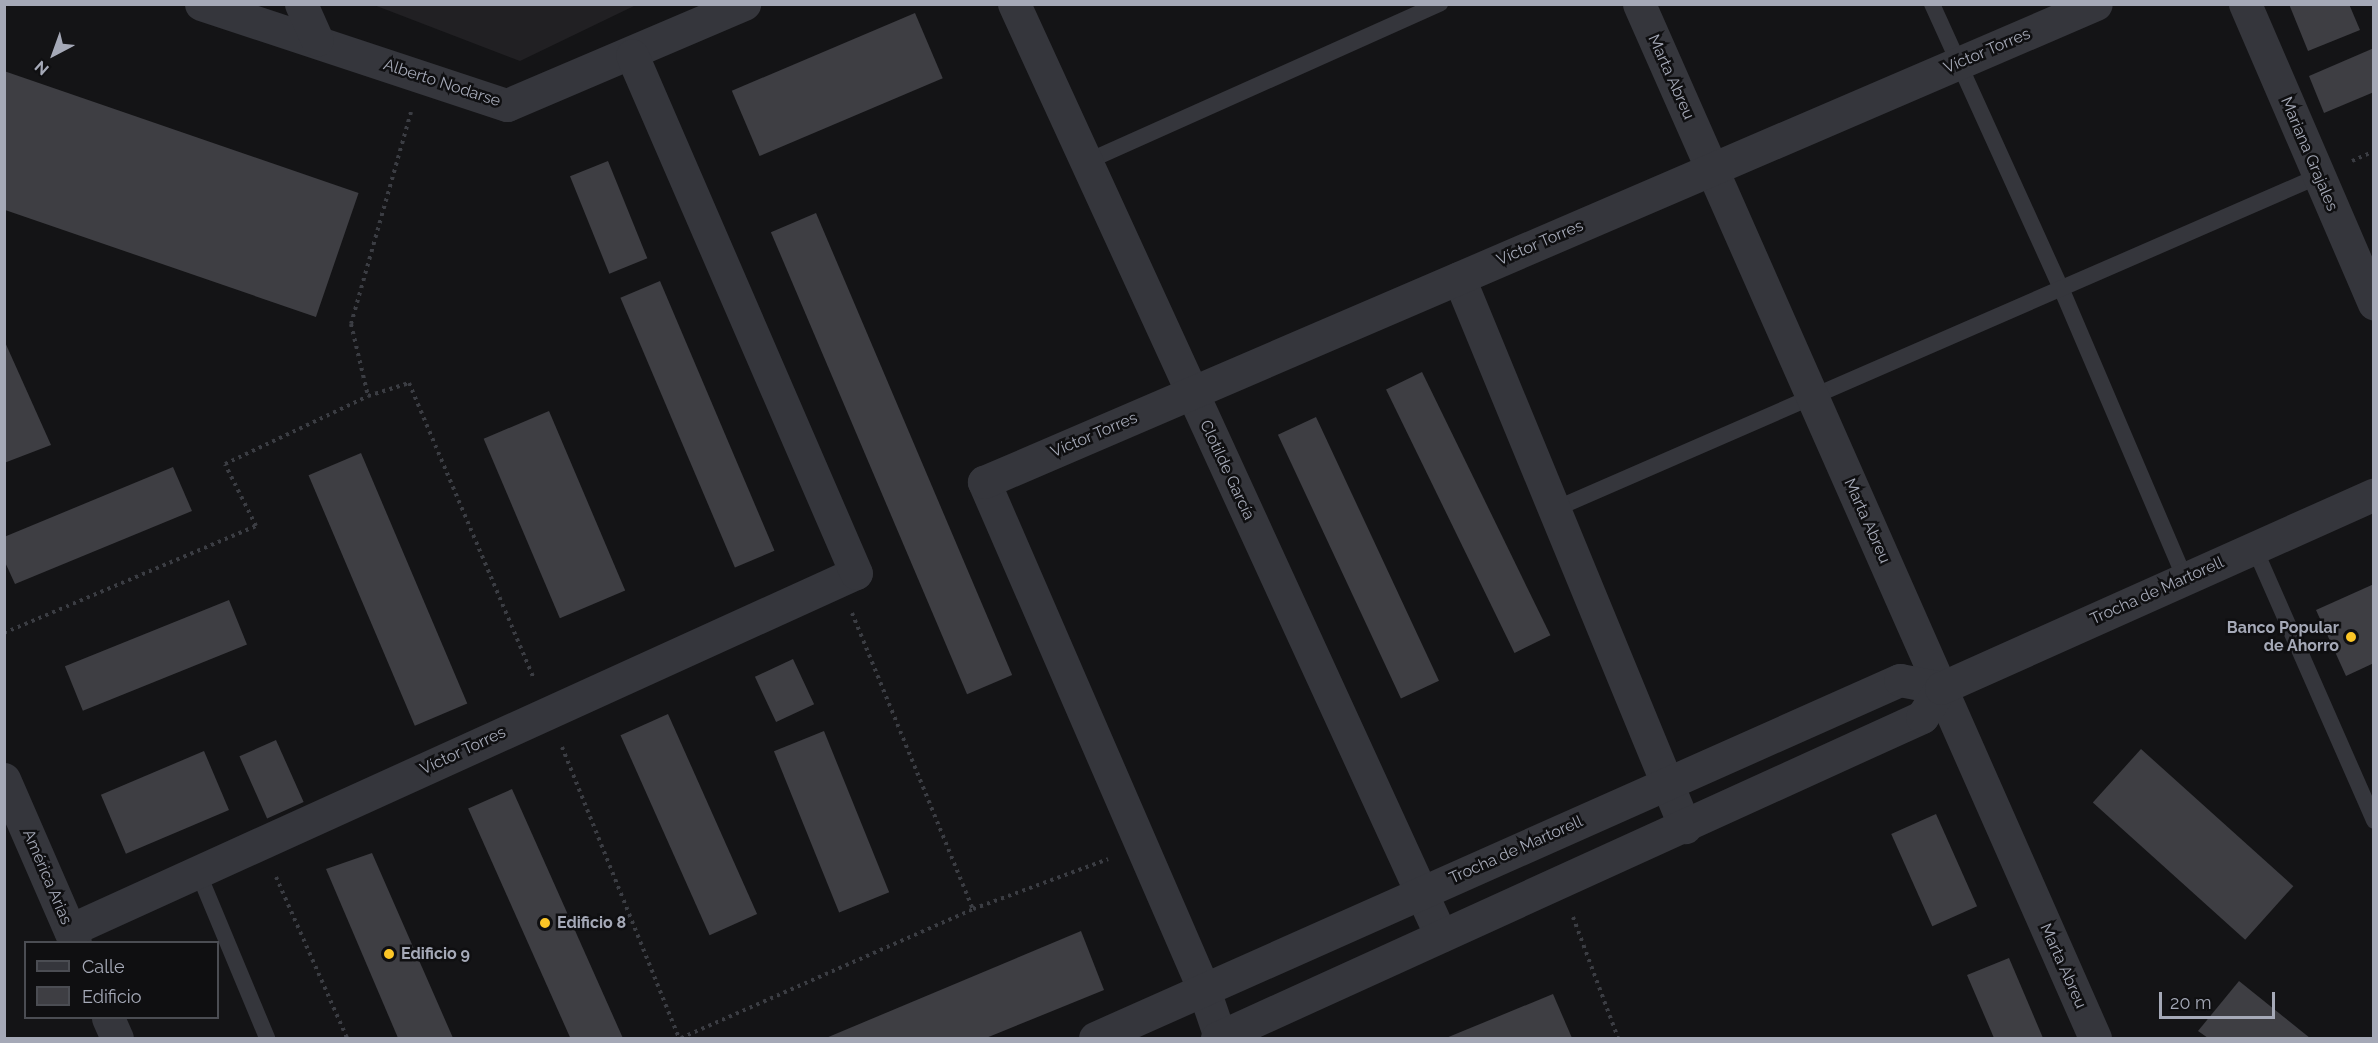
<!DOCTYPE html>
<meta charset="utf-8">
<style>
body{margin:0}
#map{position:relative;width:2378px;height:1043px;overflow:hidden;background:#141416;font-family:Raleway,sans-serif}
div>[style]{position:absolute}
.built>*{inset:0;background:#212023}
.building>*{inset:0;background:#3e3e43;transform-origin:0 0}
.path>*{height:4px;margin-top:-2px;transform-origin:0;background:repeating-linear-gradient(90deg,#3b3d43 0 3px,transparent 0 7.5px)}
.service>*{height:16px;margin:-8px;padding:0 8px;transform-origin:8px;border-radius:8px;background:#35363c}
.minor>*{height:33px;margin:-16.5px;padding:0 16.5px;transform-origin:16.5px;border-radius:16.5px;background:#35363c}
.tertiary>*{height:33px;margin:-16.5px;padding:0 16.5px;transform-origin:16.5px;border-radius:16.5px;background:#35363c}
.dots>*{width:16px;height:16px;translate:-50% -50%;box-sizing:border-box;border:3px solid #0f0f11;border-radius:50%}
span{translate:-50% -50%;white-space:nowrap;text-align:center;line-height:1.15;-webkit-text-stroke:5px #0f0f11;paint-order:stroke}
.street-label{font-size:16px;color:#a5a9b7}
.poi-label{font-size:16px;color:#a5a9b7;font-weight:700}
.right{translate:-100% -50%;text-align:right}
.left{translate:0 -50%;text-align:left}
.frame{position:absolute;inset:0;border:6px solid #a5a9b7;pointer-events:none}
.legend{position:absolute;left:24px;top:941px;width:195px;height:78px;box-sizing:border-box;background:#0f0f11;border:2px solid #4b4d53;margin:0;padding:8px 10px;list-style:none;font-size:18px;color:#a5a9b7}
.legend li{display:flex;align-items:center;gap:12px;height:30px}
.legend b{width:30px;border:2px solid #4b4d53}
.north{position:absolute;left:24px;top:24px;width:60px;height:60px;-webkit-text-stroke:4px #0f0f11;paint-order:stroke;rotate:221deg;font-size:16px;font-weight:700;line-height:24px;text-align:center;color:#a5a9b7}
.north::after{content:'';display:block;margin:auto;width:21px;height:27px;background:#a5a9b7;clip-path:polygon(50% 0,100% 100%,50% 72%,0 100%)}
.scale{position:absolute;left:2159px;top:992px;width:116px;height:27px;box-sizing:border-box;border:3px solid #a5a9b7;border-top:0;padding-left:8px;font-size:18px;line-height:21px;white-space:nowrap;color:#a5a9b7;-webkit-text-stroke:4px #0f0f11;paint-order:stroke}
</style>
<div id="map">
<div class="built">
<i style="clip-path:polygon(374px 5px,636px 5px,520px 61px)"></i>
</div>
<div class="building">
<i style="clip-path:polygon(2289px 4px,2349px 4px,2360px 30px,2308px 51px)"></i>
<i style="left:915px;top:13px;width:71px;height:199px;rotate:67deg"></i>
<i style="clip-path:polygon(2374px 48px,2374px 92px,2324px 113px,2309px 76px)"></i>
<i style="left:4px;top:71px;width:375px;height:131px;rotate:19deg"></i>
<i style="left:608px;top:161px;width:105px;height:41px;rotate:68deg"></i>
<i style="left:816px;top:213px;width:502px;height:49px;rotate:67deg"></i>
<i style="left:660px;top:281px;width:293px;height:43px;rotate:67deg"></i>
<i style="clip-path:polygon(4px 340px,51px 445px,4px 463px)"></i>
<i style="left:1422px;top:372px;width:293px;height:40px;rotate:64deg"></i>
<i style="left:549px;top:411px;width:195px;height:71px;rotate:67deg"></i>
<i style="left:1316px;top:417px;width:291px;height:42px;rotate:65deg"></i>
<i style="left:361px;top:453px;width:272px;height:57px;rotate:67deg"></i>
<i style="clip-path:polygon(173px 467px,192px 511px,15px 584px,4px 560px,4px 537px)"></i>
<i style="clip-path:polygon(2374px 584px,2374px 663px,2346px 676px,2316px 610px)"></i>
<i style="left:229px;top:600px;width:48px;height:177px;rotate:68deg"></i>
<i style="left:793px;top:659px;width:50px;height:42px;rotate:65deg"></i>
<i style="left:668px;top:714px;width:219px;height:52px;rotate:66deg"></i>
<i style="left:824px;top:731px;width:174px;height:54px;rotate:68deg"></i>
<i style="left:276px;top:740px;width:68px;height:40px;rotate:66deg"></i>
<i style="left:2141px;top:749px;width:205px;height:72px;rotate:42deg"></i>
<i style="left:204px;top:751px;width:64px;height:112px;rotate:67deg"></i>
<i style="left:512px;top:789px;width:272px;height:48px;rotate:66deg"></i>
<i style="left:1936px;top:814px;width:101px;height:49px;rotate:66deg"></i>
<i style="clip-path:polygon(372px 853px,453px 1038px,398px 1038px,326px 869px)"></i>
<i style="clip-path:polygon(1081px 931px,1104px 990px,986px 1038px,826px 1038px)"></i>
<i style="clip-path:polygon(2009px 958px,2043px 1038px,1994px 1038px,1967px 975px)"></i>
<i style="clip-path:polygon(2239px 981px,2310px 1038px,2208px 1038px,2198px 1031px)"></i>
<i style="clip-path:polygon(1553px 994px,1572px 1038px,1446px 1038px)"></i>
</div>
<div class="path">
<i style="left:411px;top:112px;width:220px;rotate:105.8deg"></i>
<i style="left:351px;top:324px;width:74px;rotate:76.7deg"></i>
<i style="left:368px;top:396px;width:43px;rotate:-17.6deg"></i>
<i style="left:409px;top:383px;width:321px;rotate:67.1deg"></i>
<i style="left:2352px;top:161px;width:24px;rotate:-24deg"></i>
<i style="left:852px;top:613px;width:320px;rotate:67.8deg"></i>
<i style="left:973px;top:909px;width:144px;rotate:-20.3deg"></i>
<i style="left:4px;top:633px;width:274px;rotate:-23deg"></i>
<i style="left:256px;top:526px;width:69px;rotate:-116.6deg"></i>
<i style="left:225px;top:464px;width:158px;rotate:-25.4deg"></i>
<i style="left:562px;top:747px;width:314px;rotate:68.1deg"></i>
<i style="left:276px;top:877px;width:176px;rotate:66.2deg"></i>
<i style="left:1573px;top:917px;width:129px;rotate:69.6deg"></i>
<i style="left:681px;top:1038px;width:319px;rotate:-23.8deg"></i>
</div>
<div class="service">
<i style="left:1932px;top:4px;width:312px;rotate:65.6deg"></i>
<i style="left:2061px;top:288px;width:316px;rotate:66.9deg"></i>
<i style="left:1086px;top:162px;width:388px;rotate:-24.1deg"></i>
<i style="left:1555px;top:509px;width:833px;rotate:-23.55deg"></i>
<i style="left:2254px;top:547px;width:299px;rotate:66.3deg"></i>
<i style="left:198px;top:872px;width:180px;rotate:67.4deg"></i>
</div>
<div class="minor">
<i style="left:201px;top:4px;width:322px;rotate:18.3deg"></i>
<i style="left:507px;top:105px;width:258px;rotate:-23.1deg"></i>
<i style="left:301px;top:4px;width:39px;rotate:66deg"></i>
<i style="left:1014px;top:4px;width:1025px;rotate:65.38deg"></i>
<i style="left:1639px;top:4px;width:1130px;rotate:66.2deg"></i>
<i style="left:2245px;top:4px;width:326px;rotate:66.7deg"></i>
<i style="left:1459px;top:278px;width:594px;rotate:67.63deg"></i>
<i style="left:4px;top:779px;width:178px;rotate:66.5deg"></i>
<i style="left:70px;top:930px;width:863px;rotate:-24.43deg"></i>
<i style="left:856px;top:573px;width:564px;rotate:-113.39deg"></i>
<i style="left:108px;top:1018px;width:22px;rotate:66deg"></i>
<i style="left:1220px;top:1037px;width:50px;rotate:-108.8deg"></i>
<i style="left:1204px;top:990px;width:554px;rotate:-113.42deg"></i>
<i style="left:984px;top:482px;width:1210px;rotate:-23.26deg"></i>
</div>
<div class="tertiary">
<i style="left:1095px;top:1038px;width:881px;rotate:-23.98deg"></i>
<i style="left:1900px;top:680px;width:42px;rotate:11deg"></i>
<i style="left:1217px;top:1038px;width:775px;rotate:-24.48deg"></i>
<i style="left:1922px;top:717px;width:35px;rotate:-57deg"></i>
<i style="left:1941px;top:688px;width:474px;rotate:-24.1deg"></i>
</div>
<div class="dots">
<i style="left:2351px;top:637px;background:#fcc627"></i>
<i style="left:545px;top:923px;background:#fcc627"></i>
<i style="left:389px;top:954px;background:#fcc627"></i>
</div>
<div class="street-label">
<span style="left:1987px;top:51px;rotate:-23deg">Víctor Torres</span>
<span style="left:1671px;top:77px;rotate:66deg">Marta Abreu</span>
<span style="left:442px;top:83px;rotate:18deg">Alberto Nodarse</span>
<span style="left:2309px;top:154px;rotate:67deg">Mariana Grajales</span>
<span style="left:1540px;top:243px;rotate:-23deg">Víctor Torres</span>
<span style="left:1094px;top:435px;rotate:-23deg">Víctor Torres</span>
<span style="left:1227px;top:470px;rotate:65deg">Clotilde García</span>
<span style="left:1867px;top:521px;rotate:66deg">Marta Abreu</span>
<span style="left:2157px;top:591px;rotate:-24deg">Trocha de Martorell</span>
<span style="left:463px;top:751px;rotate:-25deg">Víctor Torres</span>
<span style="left:1516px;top:850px;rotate:-24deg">Trocha de Martorell</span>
<span style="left:47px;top:877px;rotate:67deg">América Arias</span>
<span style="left:2063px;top:966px;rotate:66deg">Marta Abreu</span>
</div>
<div class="poi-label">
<span class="right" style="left:2339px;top:637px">Banco Popular<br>de Ahorro</span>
<span class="left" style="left:557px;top:923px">Edificio 8</span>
<span class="left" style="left:401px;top:954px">Edificio 9</span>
</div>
<div class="frame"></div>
<ul class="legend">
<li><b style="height:8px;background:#35363c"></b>Calle</li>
<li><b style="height:16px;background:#3e3e43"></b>Edificio</li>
</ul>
<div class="north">N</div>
<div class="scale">20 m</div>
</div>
